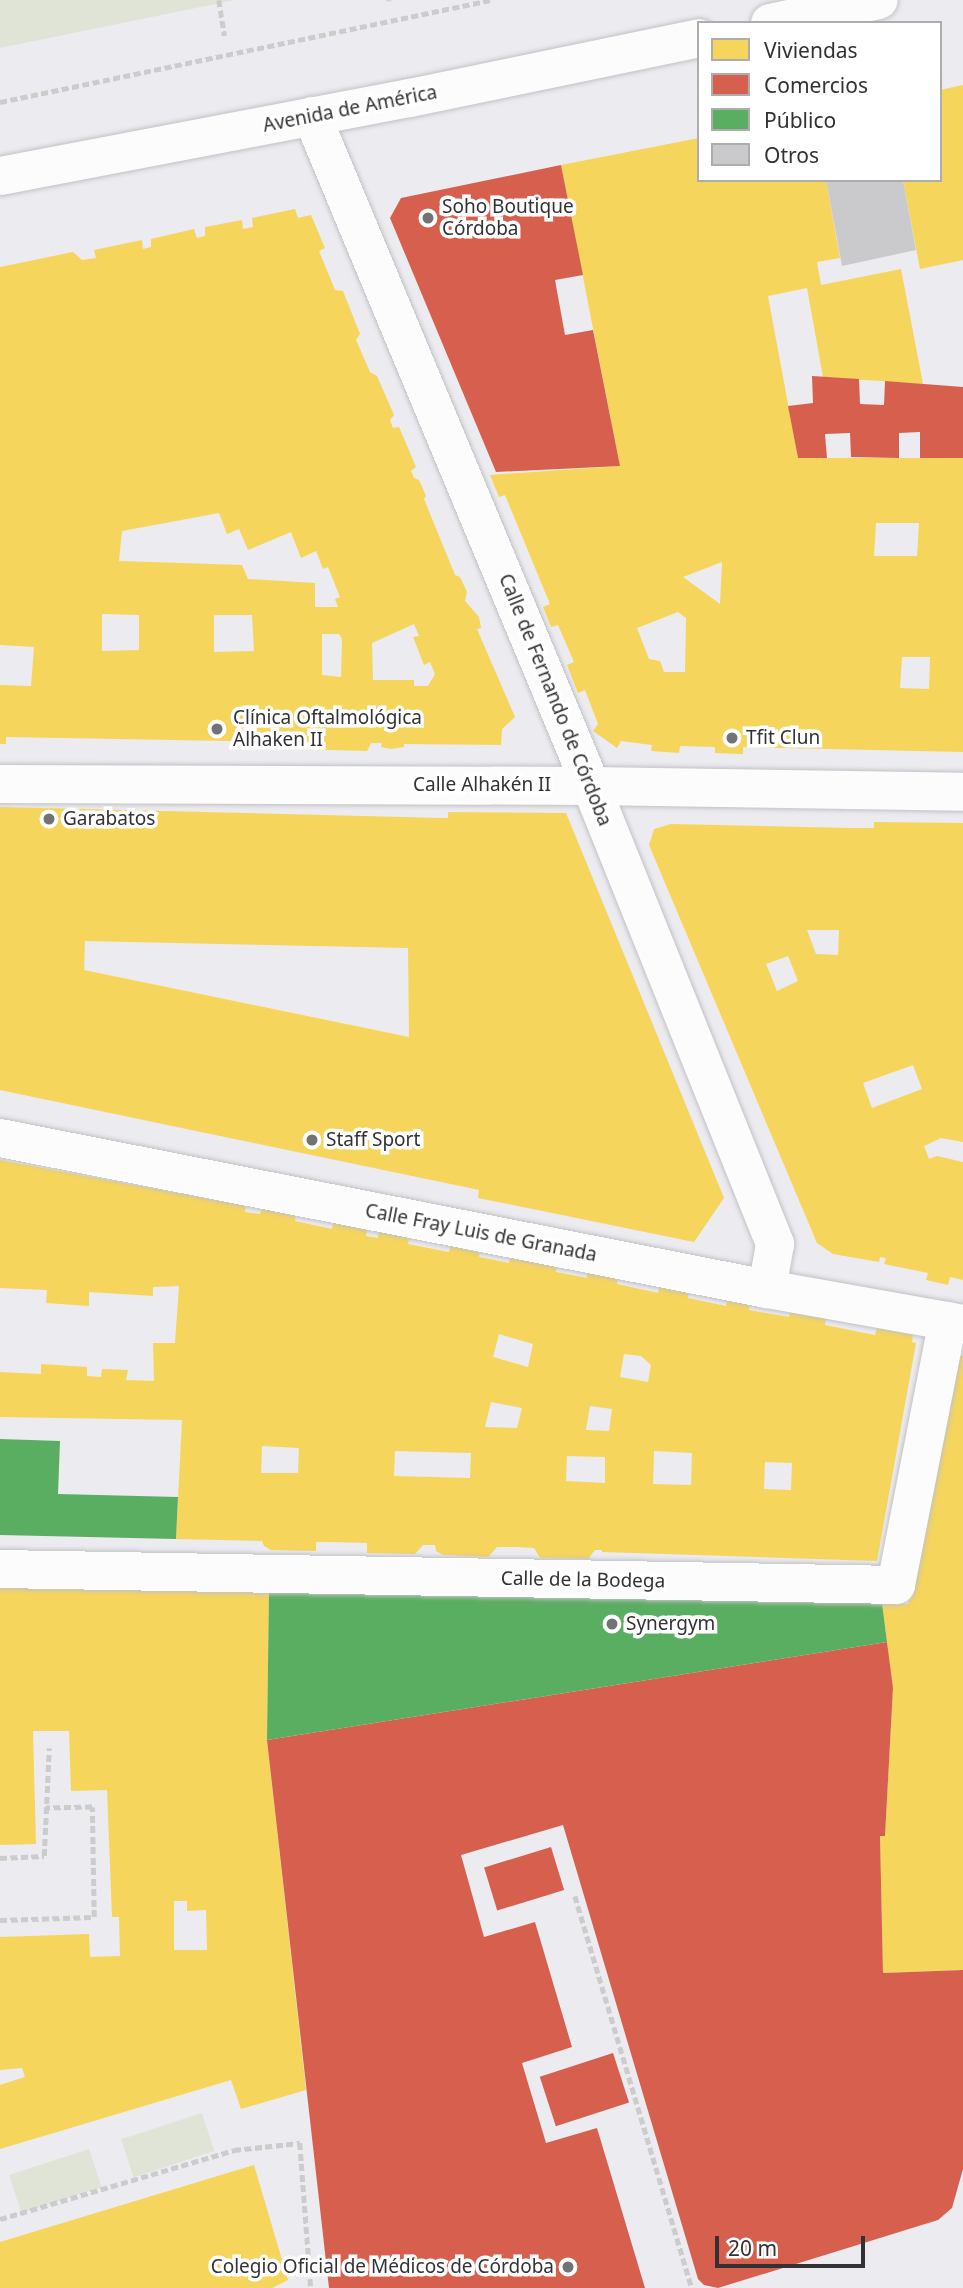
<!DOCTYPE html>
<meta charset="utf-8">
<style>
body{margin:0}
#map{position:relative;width:963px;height:2288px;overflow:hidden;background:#ebebf0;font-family:"Noto Sans",sans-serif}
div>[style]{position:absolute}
.green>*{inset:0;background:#e0e4d6;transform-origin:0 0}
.homes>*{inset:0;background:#f6d55c}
.shops>*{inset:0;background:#d6604d;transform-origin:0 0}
.public>*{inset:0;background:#5aae61}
.building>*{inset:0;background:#cacacd}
.path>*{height:4.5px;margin-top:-2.25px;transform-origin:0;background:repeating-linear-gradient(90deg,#cccccd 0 7px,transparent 0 10.5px)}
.roads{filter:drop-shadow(0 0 2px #c2c2c5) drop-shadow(0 0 2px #c2c2c5)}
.minor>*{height:38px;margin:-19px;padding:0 19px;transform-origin:19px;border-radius:19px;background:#fcfcfd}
.primary>*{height:38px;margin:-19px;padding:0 19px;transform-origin:19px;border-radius:19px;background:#fcfcfd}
.dots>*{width:19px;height:19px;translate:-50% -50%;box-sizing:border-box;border:4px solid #fff;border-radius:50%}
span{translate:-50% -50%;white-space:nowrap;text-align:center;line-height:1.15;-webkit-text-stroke:7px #fff;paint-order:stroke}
.street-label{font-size:19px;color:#323234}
.poi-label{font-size:19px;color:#323234}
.left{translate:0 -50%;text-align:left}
.right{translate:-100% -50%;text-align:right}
.legend{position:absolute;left:697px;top:21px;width:245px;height:161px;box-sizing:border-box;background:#fff;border:2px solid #adadae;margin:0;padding:9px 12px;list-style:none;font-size:21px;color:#323234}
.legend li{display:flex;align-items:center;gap:14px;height:35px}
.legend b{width:35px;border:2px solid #adadae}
.scale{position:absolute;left:715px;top:2236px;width:150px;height:32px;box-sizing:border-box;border:4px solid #323234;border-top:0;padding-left:9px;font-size:21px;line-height:24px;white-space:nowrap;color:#323234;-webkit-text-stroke:5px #fff;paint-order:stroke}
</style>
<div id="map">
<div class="green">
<i style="clip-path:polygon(0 0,235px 0,0 48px)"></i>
<i style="left:202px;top:2113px;width:40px;height:85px;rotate:72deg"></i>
<i style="left:89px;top:2149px;width:40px;height:84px;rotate:72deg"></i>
</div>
<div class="homes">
<i style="clip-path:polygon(963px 85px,963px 260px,920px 269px,903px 180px,940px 180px,940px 90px)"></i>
<i style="clip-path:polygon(evenodd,699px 138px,699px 180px,826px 180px,840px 258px,817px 262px,821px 285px,901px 269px,923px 384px,823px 377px,807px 288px,768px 296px,798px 458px,963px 458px,963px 752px,743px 747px,743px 754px,715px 753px,715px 747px,680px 746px,679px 753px,651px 751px,652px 745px,621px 741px,617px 748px,593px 731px,598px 724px,585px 690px,578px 693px,567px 665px,574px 662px,558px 625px,551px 627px,543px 607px,550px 604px,505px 495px,499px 497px,490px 475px,620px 466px,561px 165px,699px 138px,876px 523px,919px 523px,917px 556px,874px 556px,876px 523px,699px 138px,722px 562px,720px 604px,683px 577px,722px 562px,699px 138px,678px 612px,686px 618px,685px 672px,664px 672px,660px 661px,649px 659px,637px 628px,678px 612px,699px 138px,902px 657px,930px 657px,929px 689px,900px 688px,902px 657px)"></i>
<i style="clip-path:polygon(evenodd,295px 209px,298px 218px,311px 215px,325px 248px,319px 251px,335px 290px,343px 291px,360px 334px,356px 340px,370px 372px,377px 376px,394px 415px,390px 420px,393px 428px,399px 427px,416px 467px,411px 471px,414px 478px,419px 480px,426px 496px,424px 499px,455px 575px,460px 577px,467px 592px,465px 601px,479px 617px,481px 628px,477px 629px,515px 717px,502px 729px,501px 745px,404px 744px,404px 747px,391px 749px,381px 747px,382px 743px,371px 743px,367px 751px,294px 749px,287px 742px,6px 737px,6px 744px,0 744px,0 685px,31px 686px,34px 647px,0 645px,0 267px,73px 252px,82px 260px,96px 258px,94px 250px,142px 240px,143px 249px,151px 247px,151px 239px,194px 229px,197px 238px,205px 236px,205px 227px,242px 220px,243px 229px,253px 227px,252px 218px,295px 209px,219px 513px,227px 534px,239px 529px,248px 550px,291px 532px,301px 558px,316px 551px,323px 569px,328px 567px,340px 597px,335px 599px,338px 607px,315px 607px,315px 583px,248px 579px,242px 565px,119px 561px,122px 531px,219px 513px,295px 209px,102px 614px,139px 615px,139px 650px,102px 651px,102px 614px,295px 209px,214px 615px,252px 615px,254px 651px,214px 652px,214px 615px,295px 209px,414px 624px,419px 636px,413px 637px,424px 665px,430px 662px,435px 674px,428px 686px,414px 686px,414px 680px,373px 680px,372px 643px,414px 624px,295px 209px,322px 634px,339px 634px,342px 639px,341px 677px,322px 675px,322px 634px)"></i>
<i style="clip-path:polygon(evenodd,0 807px,442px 818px,448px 818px,448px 812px,566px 813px,724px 1198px,694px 1242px,478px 1198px,479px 1190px,441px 1182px,0 1090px,0 807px,85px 941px,408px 948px,409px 1037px,84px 970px,85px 941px)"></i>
<i style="clip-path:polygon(evenodd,874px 822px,963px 823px,963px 1142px,941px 1138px,924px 1146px,929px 1159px,937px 1156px,963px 1162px,963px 1280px,950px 1277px,948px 1285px,926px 1280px,928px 1273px,884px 1264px,886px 1258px,880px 1257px,879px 1262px,833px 1254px,817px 1243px,649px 845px,654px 829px,671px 824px,849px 828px,874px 828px,874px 822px,807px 930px,839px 930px,838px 955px,816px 954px,807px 930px,874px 822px,788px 956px,798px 981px,777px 991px,766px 964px,788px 956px,874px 822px,913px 1065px,922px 1089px,872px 1108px,863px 1083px,913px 1065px)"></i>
<i style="clip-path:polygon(evenodd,0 1160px,246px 1206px,245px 1212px,260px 1214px,262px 1208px,296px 1214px,295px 1221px,332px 1229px,333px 1222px,368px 1228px,366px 1236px,378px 1238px,379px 1229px,410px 1235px,408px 1244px,449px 1252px,451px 1243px,480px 1249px,479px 1257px,509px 1263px,510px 1255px,557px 1264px,556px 1272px,587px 1278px,588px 1270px,618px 1276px,617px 1284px,658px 1293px,660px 1284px,689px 1289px,688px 1298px,726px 1306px,727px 1298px,750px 1303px,749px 1310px,789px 1317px,790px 1311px,826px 1318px,825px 1325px,875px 1335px,877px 1328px,913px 1335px,912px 1342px,916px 1343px,877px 1561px,602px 1552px,602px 1550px,595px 1550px,588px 1559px,540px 1558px,534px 1548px,516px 1547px,497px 1547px,488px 1557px,443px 1555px,436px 1551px,435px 1545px,423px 1545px,415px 1554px,367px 1553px,367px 1543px,332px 1542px,316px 1542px,316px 1551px,271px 1550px,264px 1546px,262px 1541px,176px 1539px,182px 1420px,0 1417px,0 1372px,41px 1374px,41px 1364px,87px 1367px,87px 1376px,101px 1377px,102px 1369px,128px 1370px,126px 1380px,154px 1381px,153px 1343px,175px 1343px,179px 1286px,153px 1287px,153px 1296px,89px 1292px,89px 1306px,46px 1303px,47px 1290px,0 1288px,0 1160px,499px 1334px,533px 1344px,528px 1367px,493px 1357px,499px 1334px,0 1160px,624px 1354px,641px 1356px,651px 1365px,648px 1382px,620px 1377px,624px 1354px,0 1160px,491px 1402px,522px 1408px,517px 1428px,485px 1427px,491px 1402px,0 1160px,590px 1406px,612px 1409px,609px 1431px,586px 1430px,590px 1406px,0 1160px,262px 1446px,299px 1448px,298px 1473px,261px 1473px,262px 1446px,0 1160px,395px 1451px,471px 1453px,470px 1478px,394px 1476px,395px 1451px,0 1160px,654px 1451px,692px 1453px,691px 1485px,653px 1484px,654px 1451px,0 1160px,567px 1456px,605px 1457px,605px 1483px,566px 1481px,567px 1456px,0 1160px,765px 1462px,792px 1463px,791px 1490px,764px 1489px,765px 1462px)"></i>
<i style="clip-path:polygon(958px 1356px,963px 1356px,963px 1970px,883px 1973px,880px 1836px,885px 1836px,893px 1688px,882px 1603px,908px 1604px)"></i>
<i style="clip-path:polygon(evenodd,0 1581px,269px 1590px,267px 1740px,306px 2090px,241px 2109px,231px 2080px,0 2149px,0 2085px,25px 2077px,22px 2068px,0 2070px,0 1937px,89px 1934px,90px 1957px,120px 1956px,119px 1917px,112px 1917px,107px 1790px,71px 1791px,69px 1731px,33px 1731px,36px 1844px,0 1845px,0 1581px,174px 1901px,187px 1901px,187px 1911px,206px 1910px,207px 1950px,174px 1950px,174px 1901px)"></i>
<i style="clip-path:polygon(254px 2165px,288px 2280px,272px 2288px,0 2288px,0 2242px)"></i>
</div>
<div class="shops">
<i style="clip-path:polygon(561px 165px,583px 275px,555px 280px,565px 335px,593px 330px,620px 466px,496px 472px,390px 218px,401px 198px)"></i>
<i style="clip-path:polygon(812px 376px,859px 379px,860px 404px,884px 405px,885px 381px,963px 387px,963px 458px,920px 458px,920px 432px,899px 433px,899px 458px,851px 457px,850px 433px,825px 434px,827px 458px,798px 458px,788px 406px,813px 403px)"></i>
<i style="clip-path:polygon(887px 1642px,893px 1688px,885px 1836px,880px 1836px,883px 1973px,963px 1970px,963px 2169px,952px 2208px,938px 2220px,718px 2288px,704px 2285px,698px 2279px,563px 1825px,461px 1855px,484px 1937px,535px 1922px,572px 2047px,522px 2063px,546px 2143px,597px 2128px,645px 2288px,329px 2288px,267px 1740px)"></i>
<i style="left:551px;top:1847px;width:45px;height:70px;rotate:73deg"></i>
<i style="left:613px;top:2053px;width:52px;height:77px;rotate:72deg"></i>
</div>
<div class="public">
<i style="clip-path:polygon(0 1439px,60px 1441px,58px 1494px,178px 1497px,176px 1539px,0 1535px)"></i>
<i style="clip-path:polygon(269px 1590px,882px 1603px,887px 1642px,267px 1740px)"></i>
</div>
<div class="building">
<i style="clip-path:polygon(826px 180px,903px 180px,916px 250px,842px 266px)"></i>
</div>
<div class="path">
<i style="left:219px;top:0;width:36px;rotate:81deg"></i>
<i style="left:389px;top:0;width:1px;rotate:90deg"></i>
<i style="left:0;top:102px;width:501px;rotate:-11.74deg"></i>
<i style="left:0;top:1858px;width:44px;rotate:-2.6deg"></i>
<i style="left:44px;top:1856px;width:108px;rotate:-87.3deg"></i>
<i style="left:575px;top:1896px;width:409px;rotate:73.4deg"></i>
<i style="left:0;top:1920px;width:94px;rotate:-1.8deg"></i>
<i style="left:94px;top:1917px;width:110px;rotate:-91deg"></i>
<i style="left:92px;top:1807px;width:46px;rotate:178.8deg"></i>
<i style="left:0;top:2219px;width:244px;rotate:-16.4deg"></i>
<i style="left:234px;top:2150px;width:66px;rotate:-6.1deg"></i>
<i style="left:300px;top:2143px;width:145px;rotate:85.7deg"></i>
</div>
<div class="roads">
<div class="minor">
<i style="left:312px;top:116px;width:726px;rotate:67.39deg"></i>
<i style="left:591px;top:786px;width:494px;rotate:68.1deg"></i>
<i style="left:775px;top:1244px;width:46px;rotate:100.1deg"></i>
<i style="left:0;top:784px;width:591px;rotate:0.19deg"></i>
<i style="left:591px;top:786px;width:372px;rotate:0.9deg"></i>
<i style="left:0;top:1138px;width:782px;rotate:11.14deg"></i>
<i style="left:767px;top:1289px;width:199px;rotate:10.1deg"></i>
<i style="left:0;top:1569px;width:896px;rotate:1.02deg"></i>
<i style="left:896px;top:1585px;width:269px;rotate:-78.9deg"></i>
</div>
<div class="primary">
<i style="left:770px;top:23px;width:111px;rotate:-11.9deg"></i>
<i style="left:0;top:176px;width:417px;rotate:-10.8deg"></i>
<i style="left:410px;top:98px;width:295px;rotate:-11.7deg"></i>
</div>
</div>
<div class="dots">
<i style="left:428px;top:218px;background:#737376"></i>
<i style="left:217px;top:729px;background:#737376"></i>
<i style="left:732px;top:738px;background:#737376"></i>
<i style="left:49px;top:819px;background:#737376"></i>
<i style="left:312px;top:1140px;background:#737376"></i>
<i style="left:612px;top:1624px;background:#737376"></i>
<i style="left:568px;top:2267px;background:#737376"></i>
</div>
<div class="street-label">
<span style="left:350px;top:109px;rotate:-11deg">Avenida de América</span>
<span style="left:555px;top:700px;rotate:68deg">Calle de Fernando de Córdoba</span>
<span style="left:482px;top:785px">Calle Alhakén II</span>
<span style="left:481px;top:1233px;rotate:11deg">Calle Fray Luis de Granada</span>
<span style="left:583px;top:1580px;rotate:1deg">Calle de la Bodega</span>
</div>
<div class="poi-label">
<span class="left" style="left:442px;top:218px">Soho Boutique<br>Córdoba</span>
<span class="left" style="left:233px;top:729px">Clínica Oftalmológica<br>Alhaken II</span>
<span class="left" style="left:746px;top:738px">Tfit Clun</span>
<span class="left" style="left:63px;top:819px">Garabatos</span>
<span class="left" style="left:326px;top:1140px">Staff Sport</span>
<span class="left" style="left:626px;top:1624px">Synergym</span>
<span class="right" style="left:554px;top:2267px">Colegio Oficial de Médicos de Córdoba</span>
</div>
<ul class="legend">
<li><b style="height:19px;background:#f6d55c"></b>Viviendas</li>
<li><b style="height:19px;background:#d6604d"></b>Comercios</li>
<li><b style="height:19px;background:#5aae61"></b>Público</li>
<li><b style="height:19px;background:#cacacd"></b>Otros</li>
</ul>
<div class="scale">20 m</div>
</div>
